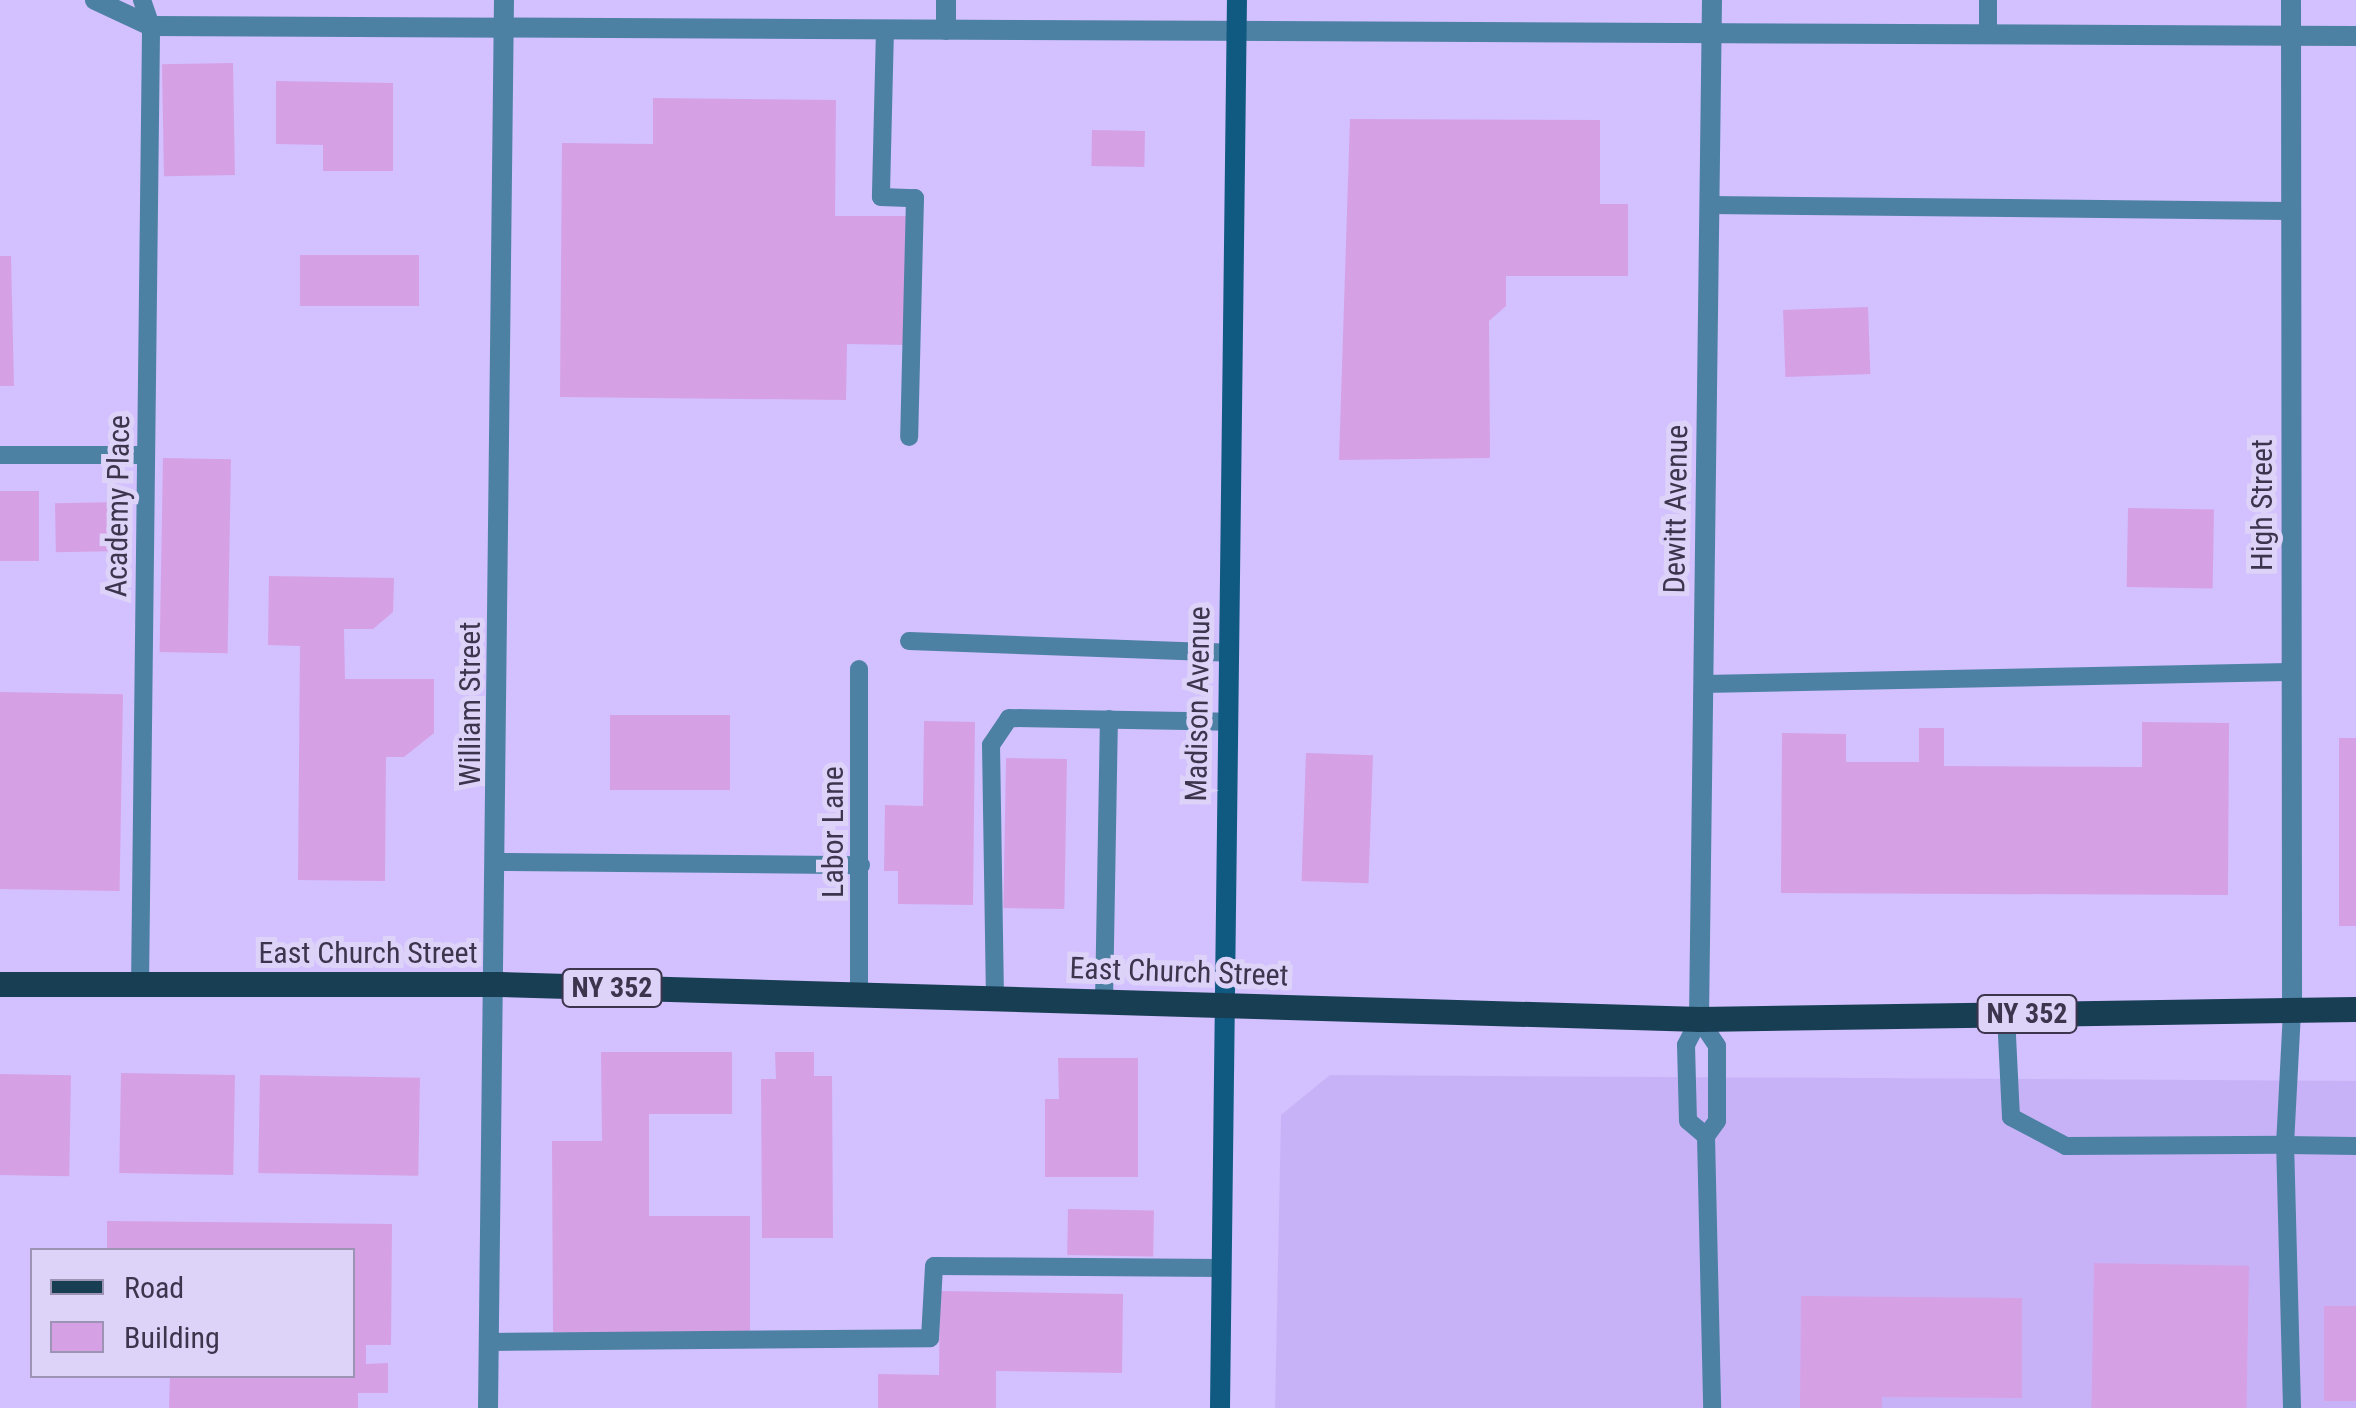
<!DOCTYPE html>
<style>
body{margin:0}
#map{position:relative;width:2356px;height:1408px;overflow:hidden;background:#d3c0fe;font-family:"Roboto Condensed",sans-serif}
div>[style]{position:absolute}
.built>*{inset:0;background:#c8b2f7}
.building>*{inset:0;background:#d6a0e5;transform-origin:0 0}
.lane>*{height:18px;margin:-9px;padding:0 9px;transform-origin:9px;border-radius:9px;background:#4d81a3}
.street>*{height:20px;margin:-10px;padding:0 10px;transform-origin:10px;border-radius:10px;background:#4d81a3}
.secondary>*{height:20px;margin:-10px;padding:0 10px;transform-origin:10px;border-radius:10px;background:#105a82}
.primary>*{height:25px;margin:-12.5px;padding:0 12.5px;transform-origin:12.5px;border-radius:12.5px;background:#183e54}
span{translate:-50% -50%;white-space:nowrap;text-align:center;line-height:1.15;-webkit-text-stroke:10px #ddd2f8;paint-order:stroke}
.shield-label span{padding:2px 8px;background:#ddd2f8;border:2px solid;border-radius:8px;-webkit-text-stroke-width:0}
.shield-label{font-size:28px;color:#3c354d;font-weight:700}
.street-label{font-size:30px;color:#3c354d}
.legend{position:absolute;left:30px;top:1248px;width:325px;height:130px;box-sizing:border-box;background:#ddd2f8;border:2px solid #9d93b4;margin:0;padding:12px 18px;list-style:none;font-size:30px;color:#3c354d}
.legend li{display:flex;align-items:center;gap:20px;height:50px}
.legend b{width:50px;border:2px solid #9d93b4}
</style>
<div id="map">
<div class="built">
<i style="clip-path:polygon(1330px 1075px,2356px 1081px,2356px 1408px,1275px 1408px,1281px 1115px)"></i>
</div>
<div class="building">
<i style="left:233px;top:63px;width:112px;height:71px;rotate:89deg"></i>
<i style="clip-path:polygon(276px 81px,393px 83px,393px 171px,323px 171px,323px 145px,276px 144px)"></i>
<i style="clip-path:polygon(653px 98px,836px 100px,835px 216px,909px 216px,908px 345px,847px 344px,846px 400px,560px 397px,562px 143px,653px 144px)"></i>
<i style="clip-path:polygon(1350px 119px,1600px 120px,1600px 204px,1628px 204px,1628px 276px,1506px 276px,1506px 306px,1489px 321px,1490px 458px,1339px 460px)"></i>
<i style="left:1092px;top:130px;width:53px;height:36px;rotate:1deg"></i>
<i style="left:300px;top:255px;width:119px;height:51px"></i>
<i style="clip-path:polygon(0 256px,11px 256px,14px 386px,0 386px)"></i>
<i style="left:1868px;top:307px;width:67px;height:85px;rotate:88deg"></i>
<i style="left:163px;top:458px;width:68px;height:194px;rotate:1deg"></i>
<i style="left:0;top:491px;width:39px;height:70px"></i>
<i style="left:122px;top:502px;width:49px;height:67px;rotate:89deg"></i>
<i style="left:2128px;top:508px;width:86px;height:79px;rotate:1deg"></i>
<i style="clip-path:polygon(269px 576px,394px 578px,393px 612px,373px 629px,344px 629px,345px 679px,434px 679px,434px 733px,404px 757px,386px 757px,385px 881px,298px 880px,300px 646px,268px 645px)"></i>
<i style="left:0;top:692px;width:123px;height:197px;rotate:1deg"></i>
<i style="left:610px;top:715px;width:120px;height:75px"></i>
<i style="clip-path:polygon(924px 721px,975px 722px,973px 905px,898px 904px,898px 871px,884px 871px,885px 805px,923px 806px)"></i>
<i style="clip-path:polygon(2142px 722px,2229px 723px,2228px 895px,1781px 893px,1782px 733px,1846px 734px,1846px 762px,1919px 762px,1919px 728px,1944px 728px,1944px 766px,2142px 767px)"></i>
<i style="left:2339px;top:738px;width:17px;height:188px"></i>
<i style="left:1306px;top:753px;width:67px;height:128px;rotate:2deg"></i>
<i style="left:1006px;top:758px;width:61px;height:150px;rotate:1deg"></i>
<i style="clip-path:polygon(601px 1052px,732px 1052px,732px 1114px,649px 1114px,649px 1216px,750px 1216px,750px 1332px,553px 1332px,552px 1141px,602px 1141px)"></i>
<i style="clip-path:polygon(775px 1052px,814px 1052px,814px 1076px,832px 1076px,833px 1238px,762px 1238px,761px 1079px,776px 1079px)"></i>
<i style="clip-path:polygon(1058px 1058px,1138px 1058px,1138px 1177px,1045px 1177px,1045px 1099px,1059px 1099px)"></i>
<i style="left:121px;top:1073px;width:114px;height:100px;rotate:1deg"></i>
<i style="left:0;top:1074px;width:71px;height:101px;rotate:1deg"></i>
<i style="left:260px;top:1075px;width:160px;height:98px;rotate:1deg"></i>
<i style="left:1068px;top:1209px;width:86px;height:46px;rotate:1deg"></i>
<i style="clip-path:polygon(107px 1221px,392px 1224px,391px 1345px,366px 1345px,366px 1364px,388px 1363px,388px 1393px,358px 1393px,358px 1408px,169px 1408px,170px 1376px,352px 1376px,352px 1250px,107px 1250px)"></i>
<i style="left:2094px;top:1263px;width:155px;height:145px;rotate:1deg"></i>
<i style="clip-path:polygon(940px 1291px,1123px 1294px,1122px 1373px,996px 1371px,996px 1408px,878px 1408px,878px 1374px,939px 1375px)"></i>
<i style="clip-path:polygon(1801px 1296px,2022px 1298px,2022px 1398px,1882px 1397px,1882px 1408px,1800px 1408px)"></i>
<i style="left:2324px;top:1306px;width:32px;height:95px"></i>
</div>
<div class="lane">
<i style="left:885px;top:29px;width:168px;rotate:91.4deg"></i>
<i style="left:881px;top:197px;width:34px;rotate:2deg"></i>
<i style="left:915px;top:198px;width:239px;rotate:91.4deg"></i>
<i style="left:1988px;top:32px;width:32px;rotate:-90deg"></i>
<i style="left:1709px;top:205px;width:583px;rotate:0.59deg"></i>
<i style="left:0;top:455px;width:146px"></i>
<i style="left:909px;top:641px;width:320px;rotate:2.1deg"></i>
<i style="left:1703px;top:684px;width:589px;rotate:-1.17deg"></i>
<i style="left:499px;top:862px;width:362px;rotate:0.5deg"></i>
<i style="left:140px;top:987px;width:961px;rotate:-89.34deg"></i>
<i style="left:151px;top:26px;width:28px;rotate:-109deg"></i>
<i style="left:859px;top:996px;width:327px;rotate:-90deg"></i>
<i style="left:995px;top:999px;width:254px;rotate:-90.9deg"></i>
<i style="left:991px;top:745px;width:32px;rotate:-56deg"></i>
<i style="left:1009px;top:718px;width:219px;rotate:1deg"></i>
<i style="left:1104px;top:1002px;width:283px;rotate:-89deg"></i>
<i style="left:2006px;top:1015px;width:102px;rotate:87.2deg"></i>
<i style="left:2011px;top:1117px;width:62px;rotate:27.8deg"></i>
<i style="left:2066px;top:1146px;width:219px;rotate:-0.3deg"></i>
<i style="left:2285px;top:1145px;width:135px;rotate:-87deg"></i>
<i style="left:1699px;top:1019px;width:32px;rotate:56deg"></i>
<i style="left:1717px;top:1046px;width:75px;rotate:90deg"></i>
<i style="left:1717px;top:1121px;width:19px;rotate:126deg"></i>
<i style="left:1706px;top:1136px;width:23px;rotate:-140deg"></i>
<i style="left:1688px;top:1121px;width:76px;rotate:-91.5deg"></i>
<i style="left:1686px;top:1045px;width:29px;rotate:-63deg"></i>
<i style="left:1706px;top:1136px;width:272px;rotate:88.7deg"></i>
<i style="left:488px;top:1342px;width:442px;rotate:-0.5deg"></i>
<i style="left:930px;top:1338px;width:72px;rotate:-86.8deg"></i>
<i style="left:934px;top:1266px;width:287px;rotate:0.4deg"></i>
<i style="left:2292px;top:1408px;width:263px;rotate:-91.5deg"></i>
<i style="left:2285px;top:1145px;width:71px;rotate:0.8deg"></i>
</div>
<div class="street">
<i style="left:95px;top:0;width:62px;rotate:24.9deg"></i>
<i style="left:151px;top:26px;width:2205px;rotate:0.26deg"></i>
<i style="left:2291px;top:0;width:1010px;rotate:89.94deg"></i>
<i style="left:946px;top:30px;width:30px;rotate:-90deg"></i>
<i style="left:1699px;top:1019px;width:1019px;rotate:-89.27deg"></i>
<i style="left:488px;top:1408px;width:1408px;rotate:-89.35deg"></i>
</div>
<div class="secondary">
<i style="left:1220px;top:1408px;width:1408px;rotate:-89.31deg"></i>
</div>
<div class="primary">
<i style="left:0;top:984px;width:499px"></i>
<i style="left:499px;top:984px;width:1201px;rotate:1.67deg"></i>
<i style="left:1699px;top:1019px;width:657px;rotate:-0.87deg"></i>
</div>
<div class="shield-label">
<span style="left:612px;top:988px">NY 352</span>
<span style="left:2027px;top:1014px">NY 352</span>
</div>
<div class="street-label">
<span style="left:2262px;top:505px;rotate:-90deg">High Street</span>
<span style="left:118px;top:506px;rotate:-89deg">Academy Place</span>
<span style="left:1676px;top:509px;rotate:-89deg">Dewitt Avenue</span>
<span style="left:470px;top:704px;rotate:-90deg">William Street</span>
<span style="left:1198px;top:704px;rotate:-89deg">Madison Avenue</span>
<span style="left:833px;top:832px;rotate:-90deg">Labor Lane</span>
<span style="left:368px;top:953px">East Church Street</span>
<span style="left:1179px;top:972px;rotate:2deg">East Church Street</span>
</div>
<ul class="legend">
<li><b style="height:12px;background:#183e54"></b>Road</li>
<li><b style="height:28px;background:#d6a0e5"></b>Building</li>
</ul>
</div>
